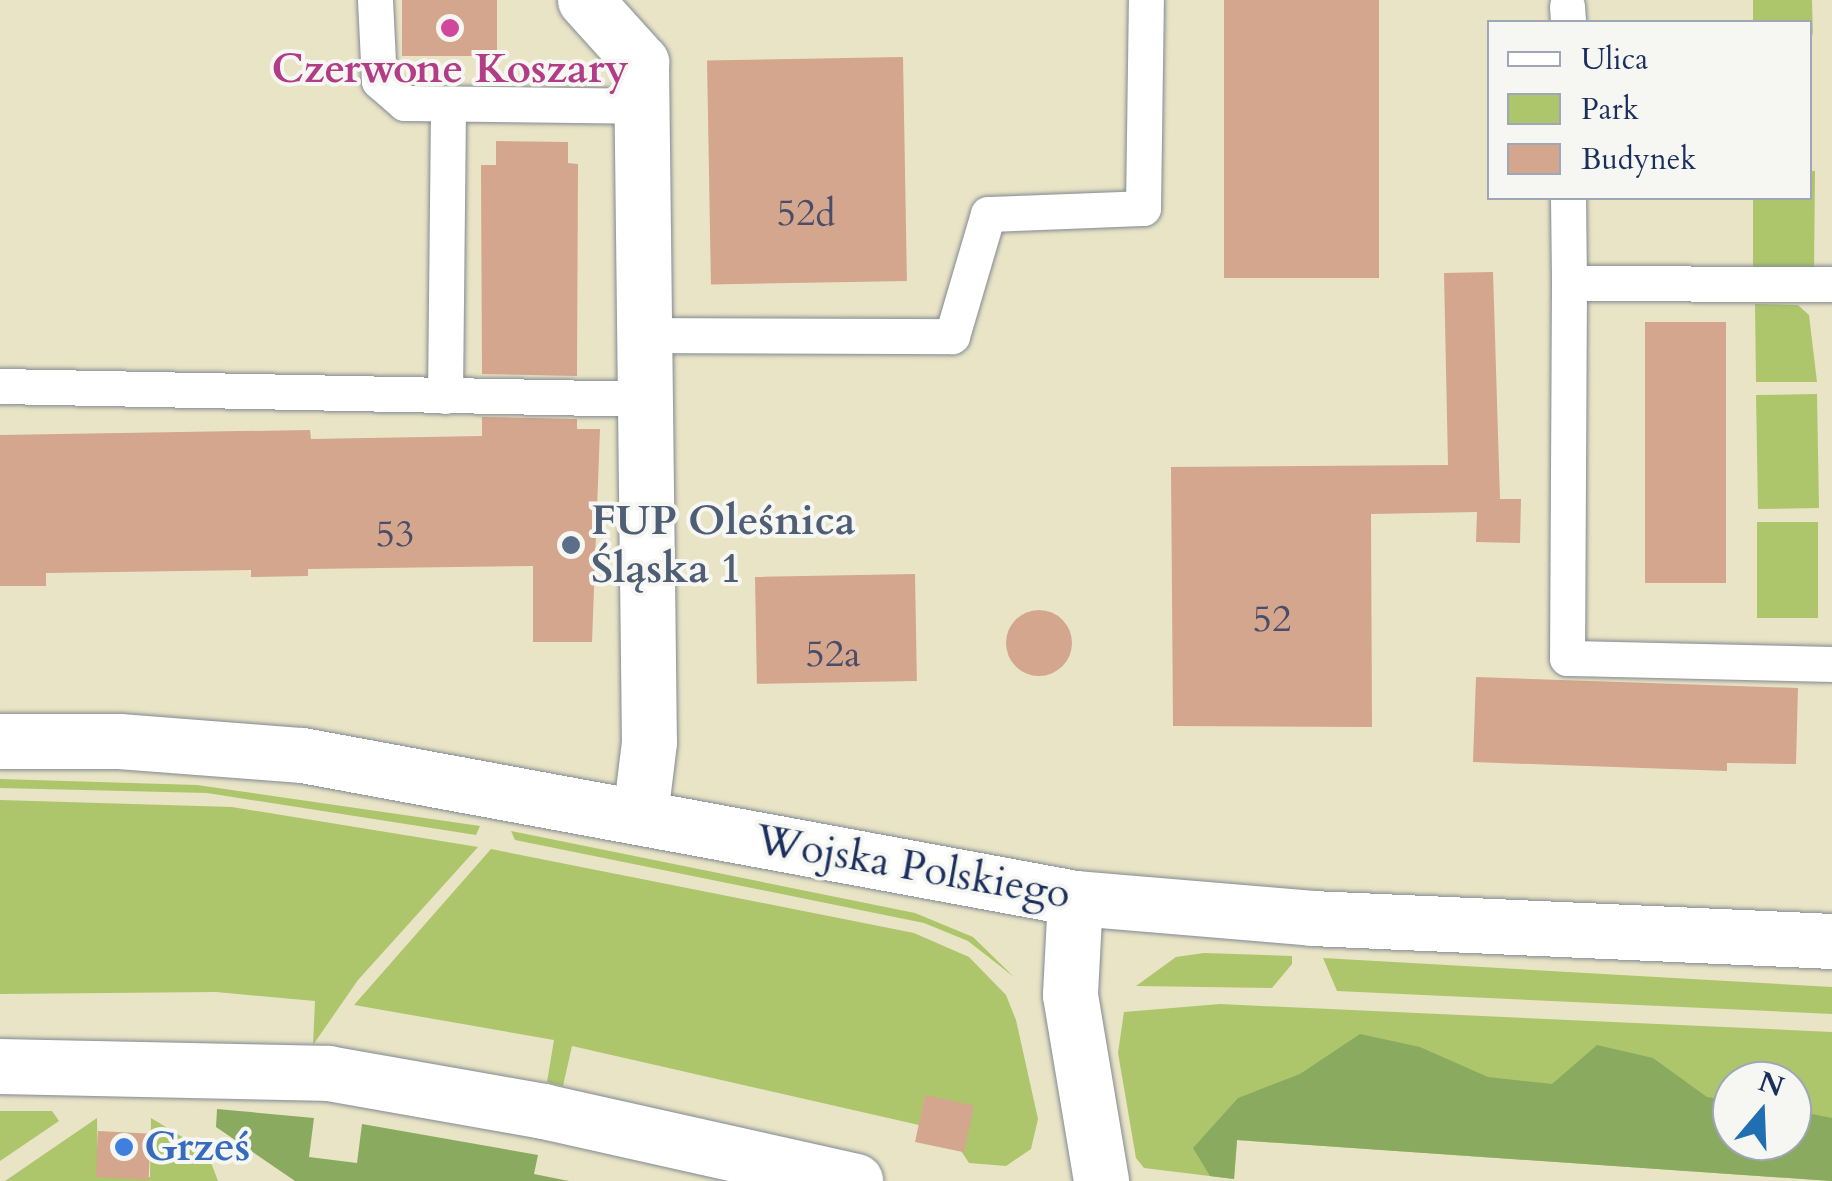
<!DOCTYPE html>
<meta charset="utf-8">
<style>
body{margin:0}
#map{position:relative;width:1832px;height:1181px;overflow:hidden;background:#e9e4c6;font-family:Cardo,serif}
div>[style]{position:absolute}
.green>*{inset:0;background:#adc66b;transform-origin:0 0}
.forest>*{inset:0;background:#8aab5f}
.building>*{inset:0;background:#d3a68d;transform-origin:0 0}
.round{border-radius:50%}
.roads{filter:drop-shadow(0 0 2px #828a92) drop-shadow(0 0 2px #828a92)}
.service>*{height:35px;margin:-17.5px;padding:0 17.5px;transform-origin:17.5px;border-radius:17.5px;background:#fff}
.minor>*{height:55px;margin:-27.5px;padding:0 27.5px;transform-origin:27.5px;border-radius:27.5px;background:#fff}
.secondary>*{height:55px;margin:-27.5px;padding:0 27.5px;transform-origin:27.5px;border-radius:27.5px;background:#fff}
.dots>*{width:28px;height:28px;translate:-50% -50%;box-sizing:border-box;border:5px solid #f6f6f2;border-radius:50%}
span{translate:-50% -50%;white-space:nowrap;text-align:center;line-height:1.15;-webkit-text-stroke:8px #f6f6f2;paint-order:stroke}
.number-label{font-size:38px;color:#494d6a}
.number-label span{-webkit-text-stroke-width:0}
.hotel-label{font-size:42px;color:#b23c85;font-weight:700}
.service-label{font-size:42px;color:#4e5e75;font-weight:700}
.left{translate:0 -50%;text-align:left}
.street-label{font-size:42px;color:#1b2f5e}
.shop-label{font-size:42px;color:#366cbe;font-weight:700}
.legend{position:absolute;left:1487px;top:20px;width:325px;height:180px;box-sizing:border-box;background:#f6f6f2;border:2px solid #9ea6b7;margin:0;padding:12px 18px;list-style:none;font-size:30px;color:#1b2f5e}
.legend li{display:flex;align-items:center;gap:20px;height:50px}
.legend b{width:50px;border:2px solid #9ea6b7}
.north{position:absolute;left:1712px;top:1061px;width:100px;height:100px;box-sizing:border-box;background:#f6f6f2;border:2px solid #9ea6b7;border-radius:50%;rotate:19deg;font-size:28px;font-weight:700;line-height:40px;text-align:center;color:#1b2f5e}
.north::after{content:'';display:block;margin:auto;width:35px;height:45px;background:#1f6fb2;clip-path:polygon(50% 0,100% 100%,50% 72%,0 100%)}
</style>
<div id="map">
<div class="green">
<i style="clip-path:polygon(1753px 0,1812px 0,1813px 37px,1810px 22px,1753px 22px)"></i>
<i style="clip-path:polygon(1810px 171px,1815px 171px,1814px 273px,1753px 272px,1753px 198px,1810px 198px)"></i>
<i style="clip-path:polygon(1755px 304px,1798px 305px,1809px 315px,1817px 382px,1756px 382px)"></i>
<i style="left:1817px;top:394px;width:114px;height:61px;rotate:89deg"></i>
<i style="left:1757px;top:522px;width:61px;height:96px"></i>
<i style="clip-path:polygon(0 779px,197px 785px,480px 826px,476px 835px,207px 793px,0 788px)"></i>
<i style="clip-path:polygon(0 800px,232px 807px,478px 847px,358px 980px,313px 1045px,315px 1001px,216px 992px,0 994px)"></i>
<i style="clip-path:polygon(511px 831px,915px 913px,973px 937px,1014px 977px,968px 941px,924px 923px,515px 840px)"></i>
<i style="clip-path:polygon(491px 849px,914px 933px,969px 957px,1006px 995px,1016px 1020px,1038px 1119px,1031px 1149px,1006px 1166px,969px 1163px,925px 1096px,919px 1125px,572px 1046px,563px 1086px,547px 1082px,554px 1040px,354px 1005px)"></i>
<i style="clip-path:polygon(1204px 953px,1292px 956px,1292px 964px,1272px 988px,1136px 986px,1176px 957px)"></i>
<i style="clip-path:polygon(1323px 958px,1832px 987px,1832px 1014px,1337px 991px)"></i>
<i style="clip-path:polygon(evenodd,1220px 1004px,1832px 1032px,1832px 1181px,1237px 1140px,1234px 1179px,1144px 1168px,1136px 1158px,1118px 1053px,1124px 1012px,1220px 1004px,1732px 1081px,1792px 1081px,1792px 1141px,1732px 1141px,1732px 1081px)"></i>
<i style="clip-path:polygon(0 1111px,52px 1111px,59px 1121px,0 1161px)"></i>
<i style="clip-path:polygon(97px 1118px,98px 1177px,150px 1177px,151px 1118px,207px 1152px,218px 1181px,5px 1181px)"></i>
</div>
<div class="forest">
<i style="clip-path:polygon(1360px 1034px,1420px 1047px,1488px 1077px,1552px 1084px,1597px 1045px,1653px 1058px,1707px 1097px,1732px 1101px,1732px 1141px,1792px 1141px,1792px 1110px,1832px 1118px,1832px 1181px,1237px 1140px,1234px 1179px,1210px 1176px,1193px 1148px,1238px 1098px,1300px 1074px)"></i>
<i style="clip-path:polygon(217px 1109px,314px 1118px,309px 1157px,357px 1163px,362px 1124px,538px 1155px,534px 1174px,569px 1181px,295px 1181px,216px 1127px)"></i>
</div>
<div class="building">
<i style="left:402px;top:0;width:95px;height:56px"></i>
<i style="left:1224px;top:0;width:155px;height:278px"></i>
<i style="left:903px;top:57px;width:224px;height:196px;rotate:89deg"></i>
<i style="clip-path:polygon(496px 141px,568px 142px,568px 163px,578px 164px,577px 376px,482px 374px,481px 165px,496px 165px)"></i>
<i style="clip-path:polygon(1493px 272px,1500px 499px,1521px 499px,1520px 543px,1476px 542px,1477px 512px,1371px 514px,1372px 727px,1173px 726px,1171px 467px,1448px 465px,1444px 273px)"></i>
<i style="left:1645px;top:322px;width:81px;height:261px"></i>
<i style="clip-path:polygon(482px 417px,577px 419px,577px 429px,600px 429px,592px 642px,533px 642px,533px 566px,308px 569px,308px 576px,251px 577px,251px 570px,46px 573px,46px 586px,0 586px,0 435px,310px 430px,311px 439px,482px 436px)"></i>
<i style="left:915px;top:574px;width:107px;height:160px;rotate:89deg"></i>
<i class="round" style="left:1006px;top:610px;width:66px;height:66px"></i>
<i style="clip-path:polygon(1476px 677px,1798px 688px,1796px 764px,1727px 763px,1727px 771px,1473px 762px)"></i>
<i style="left:925px;top:1095px;width:50px;height:48px;rotate:12deg"></i>
<i style="left:98px;top:1131px;width:53px;height:46px;rotate:3deg"></i>
</div>
<div class="roads">
<div class="service">
<i style="left:375px;top:0;width:81px;rotate:87.2deg"></i>
<i style="left:379px;top:81px;width:33px;rotate:41deg"></i>
<i style="left:404px;top:103px;width:238px;rotate:0.7deg"></i>
<i style="left:1567px;top:6px;width:16px;rotate:86deg"></i>
<i style="left:1568px;top:198px;width:85px;rotate:89.3deg"></i>
<i style="left:1832px;top:284px;width:263px;rotate:-179.8deg"></i>
<i style="left:1569px;top:283px;width:375px;rotate:90.3deg"></i>
<i style="left:1567px;top:658px;width:265px;rotate:1.3deg"></i>
<i style="left:647px;top:335px;width:305px;rotate:0.2deg"></i>
<i style="left:952px;top:336px;width:127px;rotate:-73.6deg"></i>
<i style="left:988px;top:214px;width:155px;rotate:-2.2deg"></i>
<i style="left:1143px;top:208px;width:208px;rotate:-89.2deg"></i>
<i style="left:0;top:386px;width:647px;rotate:1.15deg"></i>
<i style="left:445px;top:396px;width:292px;rotate:-89.4deg"></i>
</div>
<div class="minor">
<i style="left:585px;top:0;width:84px;rotate:47.9deg"></i>
<i style="left:641px;top:62px;width:680px;rotate:89.33deg"></i>
<i style="left:649px;top:742px;width:74px;rotate:97deg"></i>
<i style="left:1075px;top:898px;width:97px;rotate:93deg"></i>
<i style="left:1070px;top:995px;width:189px;rotate:80.5deg"></i>
<i style="left:0;top:1066px;width:328px;rotate:1.2deg"></i>
<i style="left:328px;top:1073px;width:218px;rotate:10deg"></i>
<i style="left:543px;top:1111px;width:320px;rotate:12.6deg"></i>
</div>
<div class="secondary">
<i style="left:0;top:741px;width:119px"></i>
<i style="left:119px;top:741px;width:184px;rotate:4.4deg"></i>
<i style="left:302px;top:755px;width:786px;rotate:10.48deg"></i>
<i style="left:1075px;top:898px;width:238px;rotate:4.8deg"></i>
<i style="left:1312px;top:918px;width:521px;rotate:2.53deg"></i>
</div>
</div>
<div class="dots">
<i style="left:450px;top:28px;background:#d1479c"></i>
<i style="left:571px;top:545px;background:#5c6f8a"></i>
<i style="left:124px;top:1147px;background:#3f7fe0"></i>
</div>
<div class="number-label">
<span style="left:806px;top:214px">52d</span>
<span style="left:395px;top:535px">53</span>
<span style="left:1272px;top:620px">52</span>
<span style="left:833px;top:655px">52a</span>
</div>
<div class="hotel-label">
<span style="left:450px;top:69px">Czerwone Koszary</span>
</div>
<div class="service-label">
<span class="left" style="left:591px;top:545px">FUP Oleśnica<br>Śląska 1</span>
</div>
<div class="street-label">
<span style="left:913px;top:867px;rotate:10deg">Wojska Polskiego</span>
</div>
<div class="shop-label">
<span class="left" style="left:144px;top:1147px">Grześ</span>
</div>
<ul class="legend">
<li><b style="height:12px;background:#fff"></b>Ulica</li>
<li><b style="height:28px;background:#adc66b"></b>Park</li>
<li><b style="height:28px;background:#d3a68d"></b>Budynek</li>
</ul>
<div class="north">N</div>
</div>
